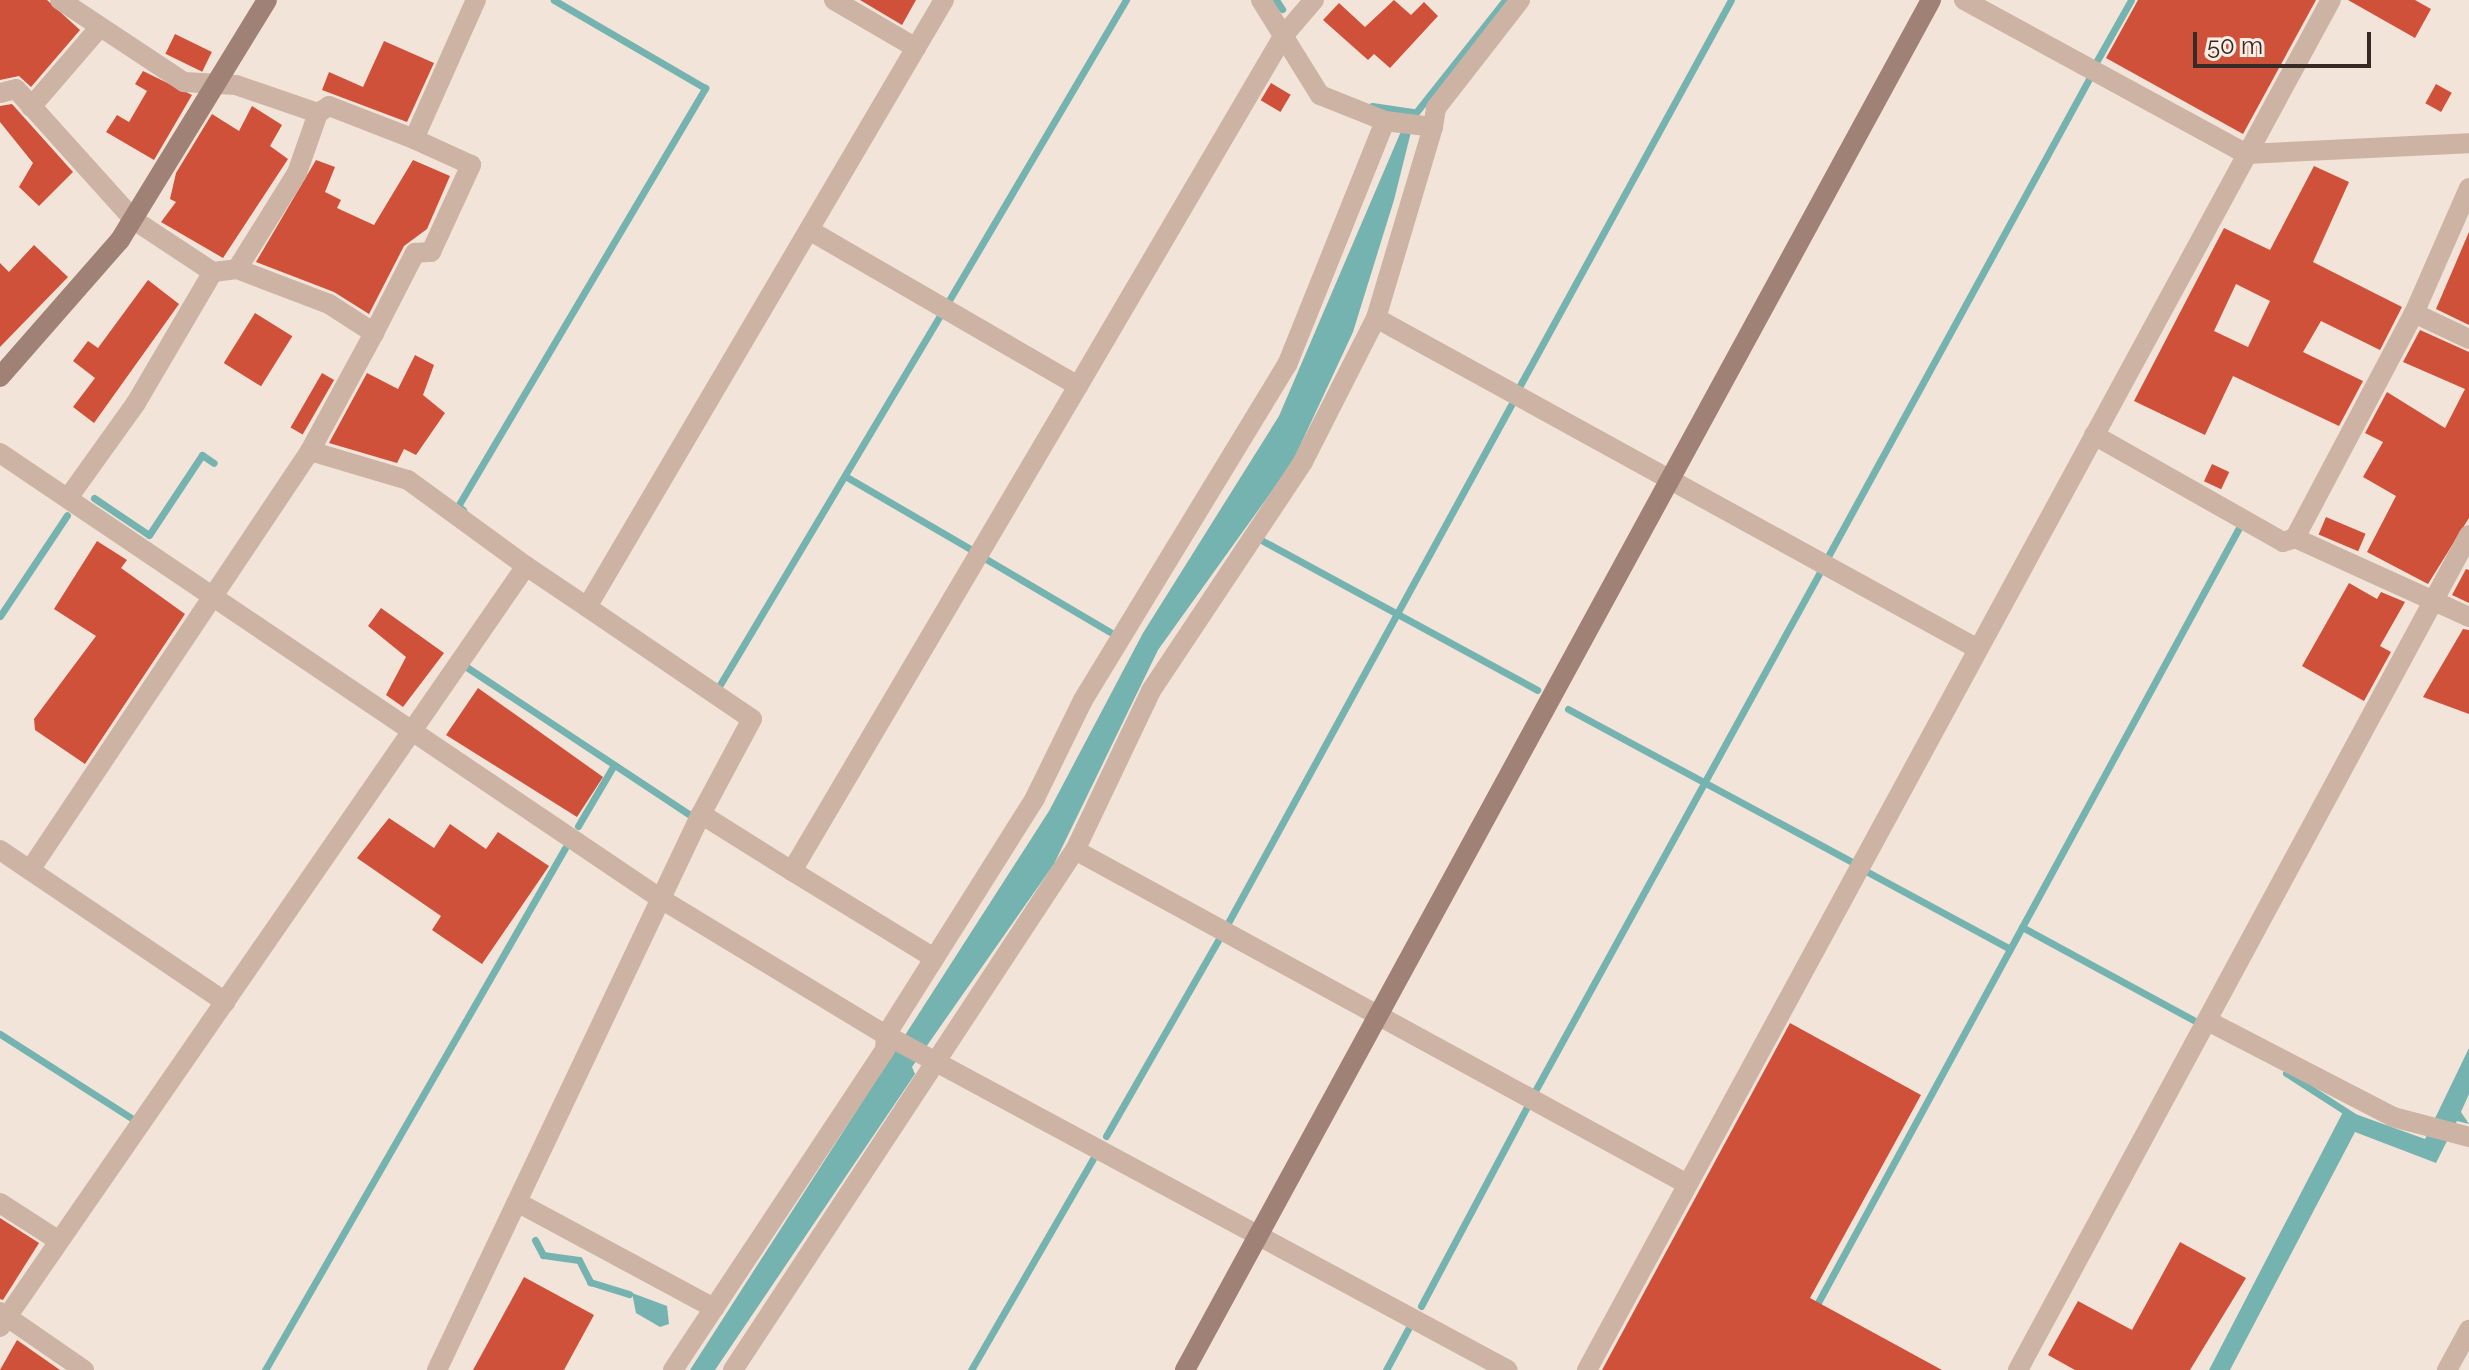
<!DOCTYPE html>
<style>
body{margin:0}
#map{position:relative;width:2469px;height:1370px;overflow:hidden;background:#f3e4d9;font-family:Raleway,sans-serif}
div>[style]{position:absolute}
.water>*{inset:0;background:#75b3b0}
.stream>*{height:7px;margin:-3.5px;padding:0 3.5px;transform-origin:3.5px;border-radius:3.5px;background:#75b3b0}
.building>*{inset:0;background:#d0513a;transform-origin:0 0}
.street>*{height:20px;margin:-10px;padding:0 10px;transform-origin:10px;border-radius:10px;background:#ccb3a4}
.secondary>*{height:20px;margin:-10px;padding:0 10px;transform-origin:10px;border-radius:10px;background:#a08175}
span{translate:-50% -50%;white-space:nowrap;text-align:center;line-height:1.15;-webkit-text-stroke:7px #fbefe5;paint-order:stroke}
.scale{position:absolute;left:2193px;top:32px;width:178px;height:36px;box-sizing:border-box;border:4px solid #372a26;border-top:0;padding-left:10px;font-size:24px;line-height:28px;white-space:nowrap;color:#372a26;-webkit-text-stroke:6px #fbefe5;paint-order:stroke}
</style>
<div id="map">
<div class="water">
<i style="clip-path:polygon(1408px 115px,1415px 116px,1394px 200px,1353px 332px,1292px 463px,1158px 650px,1054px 864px,912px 1067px,915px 1074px,715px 1370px,690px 1370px,1049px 811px,1143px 633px,1279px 416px)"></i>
<i style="clip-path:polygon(2469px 1048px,2469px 1094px,2461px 1112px,2469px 1124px,2457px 1121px,2436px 1163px,2355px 1132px,2230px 1370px,2209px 1370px,2344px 1110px,2425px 1139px)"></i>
<i style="clip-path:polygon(632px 1293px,667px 1306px,669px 1324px,660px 1327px,636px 1313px)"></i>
</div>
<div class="stream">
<i style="left:1276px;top:0;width:11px;rotate:56deg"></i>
<i style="left:2095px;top:64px;width:73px;rotate:-60.6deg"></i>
<i style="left:1372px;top:106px;width:41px;rotate:8.3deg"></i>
<i style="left:1410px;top:120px;width:153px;rotate:-51.6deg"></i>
<i style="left:948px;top:302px;width:351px;rotate:-59.5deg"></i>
<i style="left:1518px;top:389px;width:443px;rotate:-61.3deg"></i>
<i style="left:845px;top:476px;width:149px;rotate:30.2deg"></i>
<i style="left:94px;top:498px;width:66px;rotate:33.9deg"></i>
<i style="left:149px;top:535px;width:96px;rotate:-56.5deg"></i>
<i style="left:202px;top:455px;width:14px;rotate:34deg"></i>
<i style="left:463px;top:510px;width:6px;rotate:-141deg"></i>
<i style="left:458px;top:506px;width:486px;rotate:-59.4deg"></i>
<i style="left:705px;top:88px;width:175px;rotate:-149.8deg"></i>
<i style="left:1263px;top:541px;width:312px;rotate:28.5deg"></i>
<i style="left:986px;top:559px;width:144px;rotate:30.5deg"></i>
<i style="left:1826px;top:560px;width:548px;rotate:-61.33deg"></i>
<i style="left:0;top:616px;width:121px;rotate:-56.4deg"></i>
<i style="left:465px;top:666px;width:270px;rotate:33.5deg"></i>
<i style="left:718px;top:688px;width:433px;rotate:-59.2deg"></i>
<i style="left:1568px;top:709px;width:323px;rotate:28.3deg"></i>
<i style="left:578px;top:826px;width:71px;rotate:-59.5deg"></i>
<i style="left:1864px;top:870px;width:166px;rotate:28.4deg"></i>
<i style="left:1229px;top:921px;width:588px;rotate:-61.34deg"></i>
<i style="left:2022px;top:927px;width:195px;rotate:28.5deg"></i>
<i style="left:0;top:1034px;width:158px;rotate:32.6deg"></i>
<i style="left:2286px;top:1073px;width:83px;rotate:32.7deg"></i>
<i style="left:1535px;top:1091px;width:592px;rotate:-61.23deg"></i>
<i style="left:1106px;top:1136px;width:229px;rotate:-60.2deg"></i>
<i style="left:535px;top:1240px;width:17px;rotate:62deg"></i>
<i style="left:543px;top:1255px;width:36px;rotate:8deg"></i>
<i style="left:579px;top:1260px;width:25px;rotate:63deg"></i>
<i style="left:590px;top:1282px;width:41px;rotate:17.1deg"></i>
<i style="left:1421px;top:1306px;width:225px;rotate:-62deg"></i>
<i style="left:1815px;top:1308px;width:890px;rotate:-61.48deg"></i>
<i style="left:265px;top:1370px;width:602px;rotate:-60.11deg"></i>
<i style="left:971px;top:1370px;width:244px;rotate:-60deg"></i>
<i style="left:1386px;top:1370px;width:47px;rotate:-61.8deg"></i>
</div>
<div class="building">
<i style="clip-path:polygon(0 0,47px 0,80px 30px,31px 87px,19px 76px,0 80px)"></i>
<i style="clip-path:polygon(860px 0,916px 0,902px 25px)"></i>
<i style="clip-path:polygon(1394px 0,1411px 15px,1424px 2px,1438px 16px,1390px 68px,1374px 54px,1368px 60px,1323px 20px,1339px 3px,1365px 27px)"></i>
<i style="clip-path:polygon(2138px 0,2316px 0,2243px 134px,2106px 58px)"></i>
<i style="clip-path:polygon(2348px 0,2415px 0,2431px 9px,2415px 38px)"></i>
<i style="left:175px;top:34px;width:41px;height:22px;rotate:26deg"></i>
<i style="clip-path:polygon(384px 41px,434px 63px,407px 122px,322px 90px,329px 72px,363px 87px)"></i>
<i style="clip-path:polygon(143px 71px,192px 95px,154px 160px,106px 132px,117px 115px,129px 122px,147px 91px,135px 84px)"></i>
<i style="left:1271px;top:83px;width:23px;height:20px;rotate:31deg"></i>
<i style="left:2436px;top:84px;width:18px;height:22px;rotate:29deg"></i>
<i style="clip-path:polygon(12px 104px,73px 172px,39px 206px,19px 187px,33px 163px,0 122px,0 106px)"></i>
<i style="clip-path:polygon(252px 106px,282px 125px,270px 146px,288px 159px,223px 258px,161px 222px,176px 202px,170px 199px,176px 173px,212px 114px,239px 131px)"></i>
<i style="clip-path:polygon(316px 160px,335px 167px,325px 192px,341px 200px,337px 208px,374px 225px,413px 160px,450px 176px,427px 229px,404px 246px,369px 314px,334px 292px,256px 262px)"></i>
<i style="clip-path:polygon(evenodd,2314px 166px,2349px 182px,2313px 262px,2402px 307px,2380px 350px,2321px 321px,2303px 352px,2363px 381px,2339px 426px,2233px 376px,2205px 435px,2134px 401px,2224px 228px,2270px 250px,2314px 166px,2236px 284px,2270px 301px,2248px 347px,2214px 331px,2236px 284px)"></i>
<i style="clip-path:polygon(2469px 232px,2469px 325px,2436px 309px)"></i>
<i style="clip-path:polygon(34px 245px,68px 277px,0 347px,0 263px,9px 272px)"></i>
<i style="clip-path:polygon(148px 280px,179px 304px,94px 423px,73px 407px,95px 378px,73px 361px,88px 341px,98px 348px)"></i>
<i style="left:255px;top:313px;width:44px;height:59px;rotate:32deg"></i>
<i style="clip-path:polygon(2420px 330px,2469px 352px,2469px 518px,2428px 584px,2367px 552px,2396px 496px,2363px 477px,2383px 442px,2365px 433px,2387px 392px,2445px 428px,2465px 389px,2403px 362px)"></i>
<i style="clip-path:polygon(415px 355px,434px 365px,423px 395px,445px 413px,416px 455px,404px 449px,397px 463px,329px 443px,367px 373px,398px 389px)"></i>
<i style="left:322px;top:373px;width:14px;height:63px;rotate:30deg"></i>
<i style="left:2212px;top:464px;width:19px;height:19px;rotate:25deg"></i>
<i style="left:2326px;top:517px;width:43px;height:19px;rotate:23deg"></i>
<i style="clip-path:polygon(97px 541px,127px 560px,121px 568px,185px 614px,85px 764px,35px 730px,34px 719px,96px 636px,54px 609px)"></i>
<i style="clip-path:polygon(2466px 569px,2469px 570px,2469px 603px,2452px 595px)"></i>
<i style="clip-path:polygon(2349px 583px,2377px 599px,2381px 592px,2405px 602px,2380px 646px,2391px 652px,2364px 701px,2302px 666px)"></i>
<i style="clip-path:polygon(381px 608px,444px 653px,403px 707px,386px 695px,406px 657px,368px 626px)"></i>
<i style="clip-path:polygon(2463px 629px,2469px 630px,2469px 714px,2423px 697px)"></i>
<i style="clip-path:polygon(478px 688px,603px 777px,577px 817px,446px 735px)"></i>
<i style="clip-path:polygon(389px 818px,434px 848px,450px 824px,486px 849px,498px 832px,549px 866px,482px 964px,432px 930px,441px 916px,357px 858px)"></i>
<i style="clip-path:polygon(1790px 1023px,1921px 1095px,1810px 1298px,1942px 1370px,1602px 1370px)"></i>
<i style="clip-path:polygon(0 1218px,39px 1243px,3px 1300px,0 1299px)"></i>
<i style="clip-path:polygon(2180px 1242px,2246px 1278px,2190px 1370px,2075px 1370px,2048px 1355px,2078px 1301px,2132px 1330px)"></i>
<i style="clip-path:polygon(524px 1277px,594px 1315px,564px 1370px,473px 1370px)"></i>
<i style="clip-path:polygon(17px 1340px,60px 1370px,0 1370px)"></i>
</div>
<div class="street">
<i style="left:60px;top:0;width:149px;rotate:33.5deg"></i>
<i style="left:184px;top:82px;width:52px;rotate:3.3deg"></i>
<i style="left:236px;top:85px;width:87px;rotate:18.9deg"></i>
<i style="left:318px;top:113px;width:13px;rotate:-32deg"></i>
<i style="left:329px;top:106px;width:91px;rotate:21.2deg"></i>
<i style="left:414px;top:139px;width:152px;rotate:-66deg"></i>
<i style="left:834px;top:0;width:95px;rotate:30.3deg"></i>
<i style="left:1261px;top:0;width:112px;rotate:58.2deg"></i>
<i style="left:1320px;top:95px;width:70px;rotate:21.8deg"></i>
<i style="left:1385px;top:121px;width:48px;rotate:7.1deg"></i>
<i style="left:1433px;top:127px;width:199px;rotate:106.6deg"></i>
<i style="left:1376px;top:318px;width:687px;rotate:28.8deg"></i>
<i style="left:1964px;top:0;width:322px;rotate:28.6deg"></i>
<i style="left:2247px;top:154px;width:222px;rotate:-2.8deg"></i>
<i style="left:0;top:93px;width:16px;rotate:-14deg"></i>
<i style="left:16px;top:89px;width:176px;rotate:48deg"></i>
<i style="left:134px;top:220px;width:95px;rotate:33.4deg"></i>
<i style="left:213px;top:272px;width:24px;rotate:-7deg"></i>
<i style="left:237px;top:269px;width:98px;rotate:20.8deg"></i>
<i style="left:329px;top:304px;width:54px;rotate:32.8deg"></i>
<i style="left:374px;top:333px;width:90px;rotate:-62.9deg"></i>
<i style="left:415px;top:253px;width:16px;rotate:-4deg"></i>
<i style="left:431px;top:252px;width:96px;rotate:-65.3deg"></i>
<i style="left:471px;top:165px;width:63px;rotate:-155.5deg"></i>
<i style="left:31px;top:107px;width:104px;rotate:-49.3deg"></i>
<i style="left:1433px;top:127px;width:19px;rotate:-81deg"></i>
<i style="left:1436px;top:108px;width:137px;rotate:-52.1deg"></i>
<i style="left:2469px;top:188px;width:137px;rotate:113.7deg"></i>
<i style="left:2414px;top:313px;width:255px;rotate:117.9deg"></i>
<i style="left:2295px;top:538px;width:191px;rotate:24.4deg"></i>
<i style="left:809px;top:230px;width:311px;rotate:30.1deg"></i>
<i style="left:1078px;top:386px;width:563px;rotate:120.53deg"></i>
<i style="left:792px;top:871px;width:167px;rotate:31.5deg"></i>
<i style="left:237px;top:269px;width:113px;rotate:-58deg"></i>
<i style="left:297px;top:173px;width:64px;rotate:-70.7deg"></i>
<i style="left:2414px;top:313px;width:61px;rotate:25.3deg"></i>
<i style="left:1376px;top:318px;width:161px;rotate:116.9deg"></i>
<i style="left:1303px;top:462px;width:275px;rotate:123.6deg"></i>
<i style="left:1151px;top:691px;width:176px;rotate:115.5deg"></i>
<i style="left:1075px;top:850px;width:697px;rotate:28.62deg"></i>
<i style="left:1078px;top:386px;width:407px;rotate:-59.6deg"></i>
<i style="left:1284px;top:35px;width:46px;rotate:-49.4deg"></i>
<i style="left:2094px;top:435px;width:217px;rotate:29.5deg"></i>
<i style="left:2283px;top:542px;width:13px;rotate:-18deg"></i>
<i style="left:310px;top:451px;width:102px;rotate:16.5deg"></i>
<i style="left:408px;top:480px;width:146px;rotate:36.1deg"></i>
<i style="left:0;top:453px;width:797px;rotate:34.01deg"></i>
<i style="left:661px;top:899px;width:263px;rotate:31.2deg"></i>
<i style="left:886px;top:1035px;width:706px;rotate:28.31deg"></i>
<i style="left:68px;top:498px;width:117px;rotate:-54.4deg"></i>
<i style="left:136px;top:403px;width:152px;rotate:-59.6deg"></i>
<i style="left:587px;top:607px;width:199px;rotate:34.2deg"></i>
<i style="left:752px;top:719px;width:108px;rotate:118.2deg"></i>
<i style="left:0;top:850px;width:272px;rotate:34deg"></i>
<i style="left:30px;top:870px;width:504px;rotate:-56.25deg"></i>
<i style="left:310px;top:451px;width:134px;rotate:-61.5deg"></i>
<i style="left:2208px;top:1021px;width:208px;rotate:27.4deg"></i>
<i style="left:2393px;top:1117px;width:79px;rotate:14.7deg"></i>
<i style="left:517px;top:1202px;width:224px;rotate:28.3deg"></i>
<i style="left:0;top:1203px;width:70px;rotate:32.8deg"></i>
<i style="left:0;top:1312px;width:102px;rotate:34.6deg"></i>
<i style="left:0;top:1327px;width:925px;rotate:-55.35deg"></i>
<i style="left:526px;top:566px;width:73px;rotate:33.9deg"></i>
<i style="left:587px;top:607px;width:704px;rotate:-59.54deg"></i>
<i style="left:437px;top:1370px;width:615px;rotate:-64.6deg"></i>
<i style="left:701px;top:814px;width:107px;rotate:32.1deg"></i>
<i style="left:673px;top:1370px;width:384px;rotate:-56.5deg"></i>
<i style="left:885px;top:1050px;width:15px;rotate:-86deg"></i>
<i style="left:886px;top:1035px;width:280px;rotate:-57.8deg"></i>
<i style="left:1035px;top:798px;width:109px;rotate:-63.9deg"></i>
<i style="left:1083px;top:700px;width:392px;rotate:-58.7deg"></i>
<i style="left:1287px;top:365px;width:263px;rotate:-68.1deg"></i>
<i style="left:733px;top:1370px;width:622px;rotate:-56.67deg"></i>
<i style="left:1587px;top:1370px;width:1559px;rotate:-61.5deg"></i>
<i style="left:2018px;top:1370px;width:949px;rotate:-61.63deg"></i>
<i style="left:2447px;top:1370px;width:46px;rotate:-61.2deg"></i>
</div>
<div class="secondary">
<i style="left:0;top:377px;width:182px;rotate:-48.8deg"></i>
<i style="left:120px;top:240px;width:281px;rotate:-58.5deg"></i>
<i style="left:1185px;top:1370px;width:1560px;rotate:-61.43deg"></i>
</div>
<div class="scale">50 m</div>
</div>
